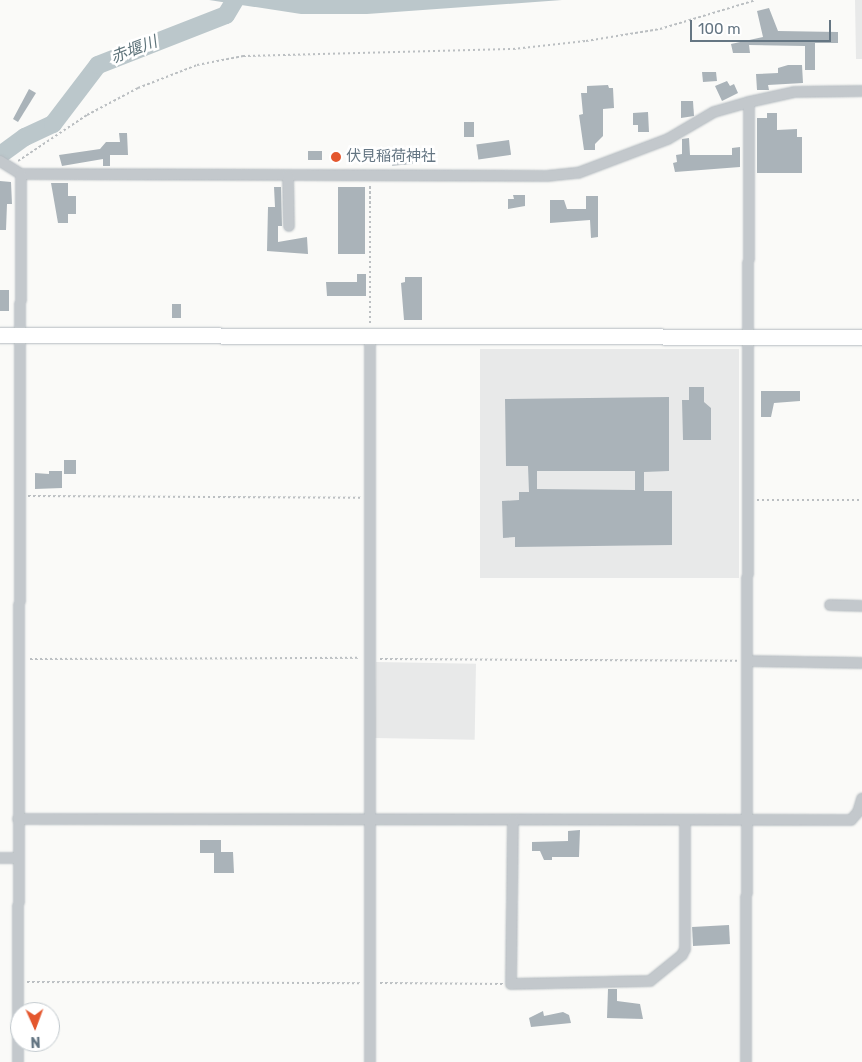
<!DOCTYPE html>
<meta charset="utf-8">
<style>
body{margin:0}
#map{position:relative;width:862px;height:1062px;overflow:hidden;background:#fafaf8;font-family:Rubik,"Noto Sans JP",sans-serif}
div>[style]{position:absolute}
.built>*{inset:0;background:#e8e9e9;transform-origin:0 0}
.water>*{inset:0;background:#bbc7cb}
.river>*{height:18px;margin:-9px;padding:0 9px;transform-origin:9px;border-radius:9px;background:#bbc7cb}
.building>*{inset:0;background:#aab3b9;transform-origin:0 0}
.path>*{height:2px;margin-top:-1px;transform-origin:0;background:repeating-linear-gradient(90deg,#bbbfc2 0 2.5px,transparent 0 5px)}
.roads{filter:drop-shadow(0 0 1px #b3babf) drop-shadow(0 0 1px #b3babf)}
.street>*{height:10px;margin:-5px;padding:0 5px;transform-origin:5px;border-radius:5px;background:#c3c8cc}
.secondary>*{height:15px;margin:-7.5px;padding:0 7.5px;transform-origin:7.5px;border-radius:7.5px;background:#fff}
.dots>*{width:14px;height:14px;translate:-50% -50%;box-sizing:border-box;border:2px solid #fff;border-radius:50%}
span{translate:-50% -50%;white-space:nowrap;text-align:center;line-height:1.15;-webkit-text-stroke:5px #fff;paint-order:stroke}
.poi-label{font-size:15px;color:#657683}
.left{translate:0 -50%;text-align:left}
.water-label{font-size:16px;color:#60757c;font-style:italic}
.north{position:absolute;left:10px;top:1002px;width:50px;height:50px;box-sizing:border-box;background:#fff;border:1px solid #c1c8cd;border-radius:50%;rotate:178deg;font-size:14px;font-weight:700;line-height:20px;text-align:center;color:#657683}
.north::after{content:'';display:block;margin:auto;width:18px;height:22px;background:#e4572e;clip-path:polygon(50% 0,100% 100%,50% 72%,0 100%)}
.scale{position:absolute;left:690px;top:20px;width:141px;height:22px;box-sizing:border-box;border:2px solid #657683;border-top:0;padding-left:6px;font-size:15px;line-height:18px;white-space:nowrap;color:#657683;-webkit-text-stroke:4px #fff;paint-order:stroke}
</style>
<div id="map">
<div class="built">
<i style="clip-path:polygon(855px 0,862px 0,862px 59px,856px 59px)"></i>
<i style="left:480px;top:349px;width:259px;height:229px"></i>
<i style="left:376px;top:662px;width:100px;height:76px;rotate:1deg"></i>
</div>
<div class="water">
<i style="clip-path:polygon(209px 0,562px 0,367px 14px,301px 14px)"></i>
</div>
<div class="river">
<i style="left:0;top:155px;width:31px;rotate:-36deg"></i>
<i style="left:25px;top:137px;width:31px;rotate:-25deg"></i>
<i style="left:53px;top:124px;width:74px;rotate:-52.7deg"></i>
<i style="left:98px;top:65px;width:137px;rotate:-21.3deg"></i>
<i style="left:226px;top:15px;width:17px;rotate:-59deg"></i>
</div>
<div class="building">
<i style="clip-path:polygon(769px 8px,778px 31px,838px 32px,838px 43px,815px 43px,815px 70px,805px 70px,805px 46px,749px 45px,750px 53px,733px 53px,731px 44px,763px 37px,757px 11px)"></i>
<i style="clip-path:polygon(788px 65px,802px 65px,803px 83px,768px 85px,769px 90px,757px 90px,756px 74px,778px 73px,778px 68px)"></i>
<i style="clip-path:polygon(702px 72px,716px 72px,717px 81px,703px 82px)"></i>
<i style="clip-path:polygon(727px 81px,730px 86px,734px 84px,738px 93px,722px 101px,715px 86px)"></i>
<i style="clip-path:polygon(608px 85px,609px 88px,613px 88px,614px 108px,603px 109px,603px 136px,595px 144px,595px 150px,584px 150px,579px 115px,583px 114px,581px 93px,587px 93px,587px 86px)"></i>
<i style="clip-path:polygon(29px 89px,36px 93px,18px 122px,13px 119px)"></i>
<i style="clip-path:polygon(681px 101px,693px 101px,694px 116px,681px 118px)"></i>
<i style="clip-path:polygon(648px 112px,649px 132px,638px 132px,638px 125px,633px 125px,633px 113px)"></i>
<i style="clip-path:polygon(767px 113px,777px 113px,777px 130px,797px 129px,797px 137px,802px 137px,802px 173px,757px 173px,757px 118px,767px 118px)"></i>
<i style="left:464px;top:122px;width:10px;height:15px"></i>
<i style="clip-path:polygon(119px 133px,127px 133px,128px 155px,110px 155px,110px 166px,103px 166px,103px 159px,62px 166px,59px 155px,100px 149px,106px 142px,120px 142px)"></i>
<i style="clip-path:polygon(689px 138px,690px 155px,732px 155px,732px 148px,740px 147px,740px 167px,675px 172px,673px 163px,677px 162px,676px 155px,682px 154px,682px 139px)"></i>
<i style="left:509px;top:140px;width:15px;height:33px;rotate:82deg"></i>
<i style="left:308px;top:151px;width:14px;height:9px"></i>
<i style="left:412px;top:152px;width:12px;height:21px;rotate:85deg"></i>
<i style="clip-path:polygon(0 181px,11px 182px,12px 204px,7px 204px,6px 230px,0 230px)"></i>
<i style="clip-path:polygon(51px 183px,68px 183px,68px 196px,76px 196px,76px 214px,68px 214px,68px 223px,58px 223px)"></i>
<i style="clip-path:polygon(274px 187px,281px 187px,282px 226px,278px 226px,278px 242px,307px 237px,308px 254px,267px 251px,268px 207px,275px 207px)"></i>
<i style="left:338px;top:187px;width:27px;height:67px"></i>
<i style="clip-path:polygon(513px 195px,525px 195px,525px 206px,508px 209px,508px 199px,514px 199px)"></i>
<i style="clip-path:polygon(586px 196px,598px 196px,598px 237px,591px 238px,590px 220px,550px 223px,550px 200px,564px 200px,567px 209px,586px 209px)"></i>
<i style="clip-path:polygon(357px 274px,366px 274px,366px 296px,327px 296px,326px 282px,357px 282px)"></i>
<i style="clip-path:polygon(405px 277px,422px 277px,422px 320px,404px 320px,401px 283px,405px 282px)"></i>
<i style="left:0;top:290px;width:9px;height:21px"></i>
<i style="left:172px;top:304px;width:9px;height:14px"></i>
<i style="clip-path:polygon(689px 387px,704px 387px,704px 402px,711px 408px,711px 440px,683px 440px,682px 400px,689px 400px)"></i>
<i style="clip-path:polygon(761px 391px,800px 391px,800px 401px,774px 403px,771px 417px,761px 417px)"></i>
<i style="clip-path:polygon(evenodd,669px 397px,669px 471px,644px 472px,644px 491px,672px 491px,672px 545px,515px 547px,515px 537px,503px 538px,502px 501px,519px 500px,519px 492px,529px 492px,528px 466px,506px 466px,505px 399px,669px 397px,537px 471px,635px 471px,635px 490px,537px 489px,537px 471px)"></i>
<i style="left:64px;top:460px;width:12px;height:14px"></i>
<i style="clip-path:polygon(49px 471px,62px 471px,62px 488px,35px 489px,35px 473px,49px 474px)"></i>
<i style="clip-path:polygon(580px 830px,579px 857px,552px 857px,552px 860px,544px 860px,540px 851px,532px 851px,532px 842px,568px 841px,568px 831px)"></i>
<i style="clip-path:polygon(200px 840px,221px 840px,221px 852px,233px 852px,234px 873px,214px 873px,214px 853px,200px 853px)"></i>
<i style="left:729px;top:925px;width:19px;height:37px;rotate:87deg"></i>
<i style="clip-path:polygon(608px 989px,617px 989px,617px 1001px,640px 1004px,643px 1019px,607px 1018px)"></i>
<i style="clip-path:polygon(543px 1011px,544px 1016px,563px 1012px,569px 1015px,571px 1023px,531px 1027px,529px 1018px)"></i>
</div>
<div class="path">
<i style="left:18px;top:161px;width:83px;rotate:-33.7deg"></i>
<i style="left:87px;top:115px;width:58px;rotate:-27.9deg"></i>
<i style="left:138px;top:88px;width:63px;rotate:-21.3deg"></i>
<i style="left:197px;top:65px;width:47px;rotate:-11.1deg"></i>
<i style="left:243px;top:56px;width:270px;rotate:-1.5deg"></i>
<i style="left:513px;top:49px;width:73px;rotate:-6.3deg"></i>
<i style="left:586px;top:41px;width:75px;rotate:-9.2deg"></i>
<i style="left:660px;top:29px;width:100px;rotate:-16.8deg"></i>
<i style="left:370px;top:186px;width:138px;rotate:90deg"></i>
<i style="left:28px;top:496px;width:333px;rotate:0.3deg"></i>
<i style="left:757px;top:500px;width:105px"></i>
<i style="left:30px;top:659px;width:330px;rotate:-0.2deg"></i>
<i style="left:380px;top:659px;width:357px;rotate:0.3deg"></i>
<i style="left:27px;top:982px;width:333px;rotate:0.2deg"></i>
<i style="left:380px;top:983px;width:123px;rotate:0.5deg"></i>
</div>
<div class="roads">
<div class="street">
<i style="left:0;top:161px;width:25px;rotate:32deg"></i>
<i style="left:21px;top:174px;width:526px;rotate:0.22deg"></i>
<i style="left:547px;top:176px;width:31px;rotate:-6deg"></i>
<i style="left:578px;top:173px;width:96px;rotate:-20.7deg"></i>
<i style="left:668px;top:139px;width:53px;rotate:-30.4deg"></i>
<i style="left:714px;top:112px;width:36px;rotate:-16deg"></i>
<i style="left:749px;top:102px;width:46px;rotate:-12.5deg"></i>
<i style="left:794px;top:92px;width:68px;rotate:-0.8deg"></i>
<i style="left:288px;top:176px;width:50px;rotate:88.9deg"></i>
<i style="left:830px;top:605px;width:32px;rotate:2deg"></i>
<i style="left:747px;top:661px;width:115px;rotate:1deg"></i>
<i style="left:18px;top:819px;width:833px;rotate:0.07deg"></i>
<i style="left:851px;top:820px;width:11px;rotate:-49deg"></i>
<i style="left:858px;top:812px;width:14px;rotate:-73deg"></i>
<i style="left:513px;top:820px;width:164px;rotate:90.7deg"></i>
<i style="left:511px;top:984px;width:139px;rotate:-1.2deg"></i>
<i style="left:650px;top:981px;width:41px;rotate:-39.1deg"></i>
<i style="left:682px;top:955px;width:7px;rotate:-63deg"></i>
<i style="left:685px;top:949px;width:128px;rotate:-90deg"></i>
<i style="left:0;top:858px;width:17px"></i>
<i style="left:18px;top:1062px;width:888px;rotate:-89.81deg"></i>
<i style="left:370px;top:1062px;width:726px;rotate:-90deg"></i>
<i style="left:746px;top:1062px;width:960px;rotate:-89.82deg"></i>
</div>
<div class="secondary">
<i style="left:0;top:335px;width:862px;rotate:0.13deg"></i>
</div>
</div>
<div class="dots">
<i style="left:336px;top:157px;background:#e4572e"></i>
</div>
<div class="poi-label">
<span class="left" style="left:346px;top:157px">伏見稲荷神社</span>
</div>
<div class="water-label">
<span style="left:134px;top:50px;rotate:-21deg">赤堰川</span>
</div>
<div class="north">N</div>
<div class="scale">100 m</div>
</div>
